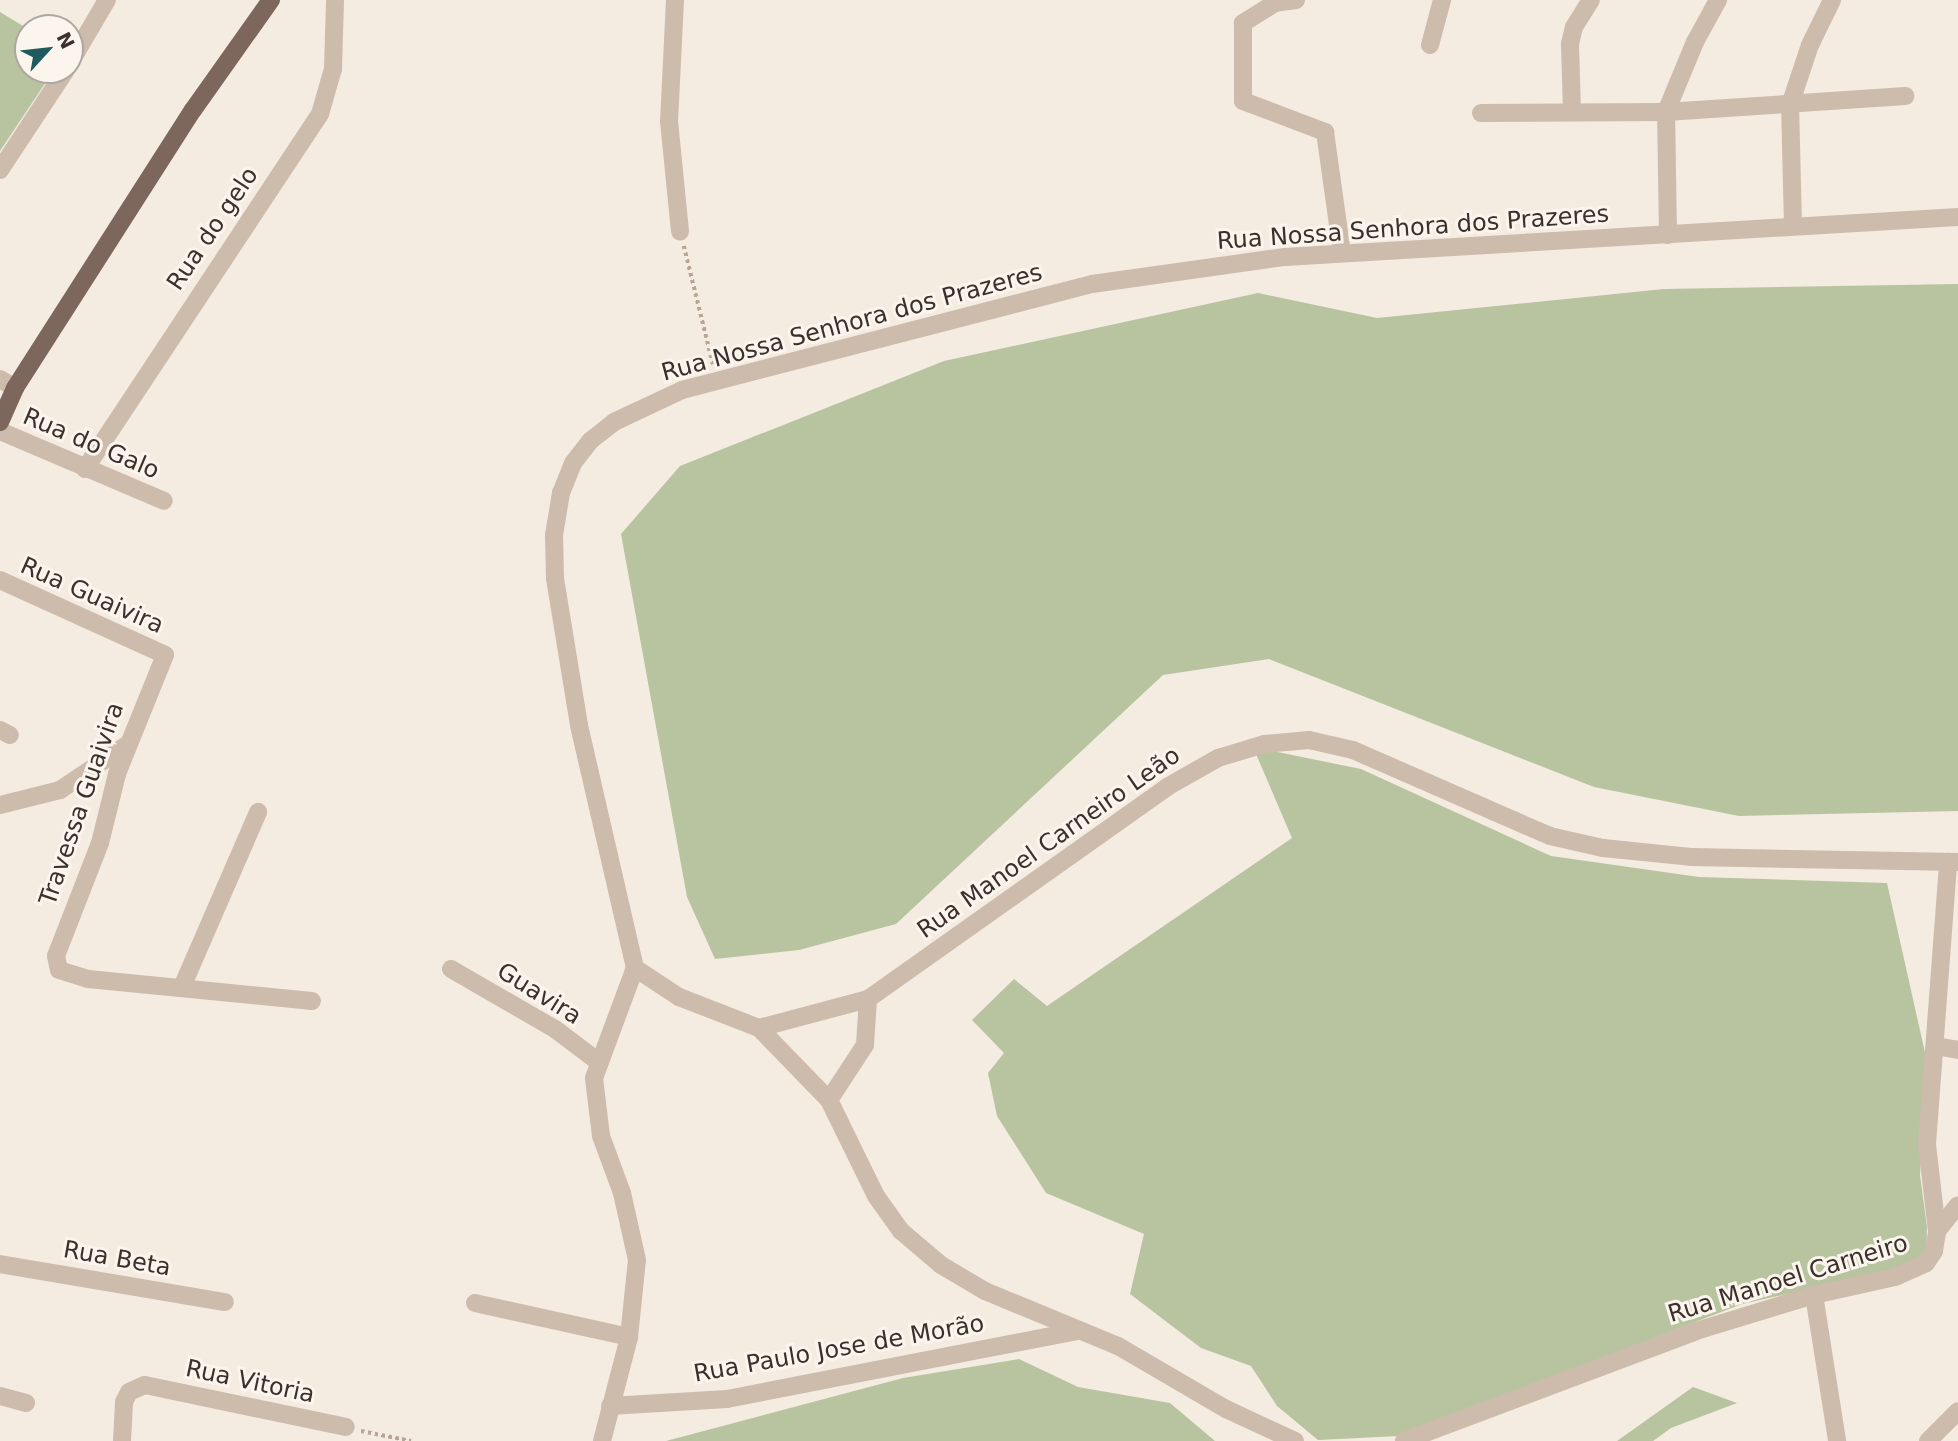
<!DOCTYPE html>
<meta charset="utf-8">
<style>
body{margin:0}
#map{position:relative;width:1958px;height:1441px;overflow:hidden;background:#f4ebe1;font-family:"DejaVu Sans",sans-serif}
div>[style]{position:absolute}
.green>*{inset:0;background:#b8c4a0}
.path>*{height:3.5px;margin-top:-1.75px;transform-origin:0;background:repeating-linear-gradient(90deg,#b9a596 0 3.5px,transparent 0 7px)}
.minor>*{height:18px;margin:-9px;padding:0 9px;transform-origin:9px;border-radius:9px;background:#cdbbac}
.major>*{height:18px;margin:-9px;padding:0 9px;transform-origin:9px;border-radius:9px;background:#7d675c}
span{translate:-50% -50%;white-space:nowrap;text-align:center;line-height:1.15;-webkit-text-stroke:6px #fbf5ee;paint-order:stroke}
.street-label{font-size:24px;color:#3b302b}
.north{position:absolute;left:14px;top:14px;width:70px;height:70px;box-sizing:border-box;background:#fbf5ee;border:2px solid #aea6a0;border-radius:50%;rotate:63deg;font-size:19px;font-weight:700;line-height:28px;text-align:center;color:#3b302b}
.north::after{content:'';display:block;margin:auto;width:24px;height:32px;background:#1f5a5e;clip-path:polygon(50% 0,100% 100%,50% 72%,0 100%)}
</style>
<div id="map">
<div class="green">
<i style="clip-path:polygon(0 12px,28px 29px,28px 70px,54px 70px,0 151px)"></i>
<i style="clip-path:polygon(1958px 284px,1958px 811px,1739px 816px,1594px 787px,1269px 659px,1163px 675px,896px 924px,799px 950px,715px 959px,687px 897px,621px 534px,680px 466px,944px 361px,1258px 293px,1377px 318px,1664px 289px)"></i>
<i style="clip-path:polygon(1253px 747px,1361px 769px,1551px 856px,1699px 877px,1887px 883px,1928px 1066px,1920px 1175px,1927px 1227px,1926px 1263px,1742px 1304px,1399px 1436px,1318px 1440px,1277px 1406px,1251px 1366px,1201px 1348px,1130px 1294px,1144px 1234px,1046px 1193px,997px 1116px,988px 1073px,1004px 1053px,972px 1020px,1014px 979px,1047px 1006px,1292px 838px)"></i>
<i style="clip-path:polygon(1019px 1359px,1078px 1387px,1170px 1403px,1215px 1441px,666px 1441px,903px 1378px)"></i>
<i style="clip-path:polygon(1693px 1387px,1737px 1403px,1671px 1428px,1653px 1441px,1617px 1441px)"></i>
</div>
<div class="path">
<i style="left:684px;top:246px;width:122px;rotate:76.2deg"></i>
<i style="left:361px;top:1431px;width:51px;rotate:11.3deg"></i>
</div>
<div class="minor">
<i style="left:675px;top:0;width:121px;rotate:92.8deg"></i>
<i style="left:669px;top:121px;width:111px;rotate:84.3deg"></i>
<i style="left:1296px;top:0;width:21px;rotate:172deg"></i>
<i style="left:1275px;top:3px;width:38px;rotate:148deg"></i>
<i style="left:1243px;top:23px;width:78px;rotate:90deg"></i>
<i style="left:1243px;top:101px;width:88px;rotate:20.7deg"></i>
<i style="left:1325px;top:132px;width:122px;rotate:82deg"></i>
<i style="left:1430px;top:45px;width:47px;rotate:-75.1deg"></i>
<i style="left:70px;top:63px;width:73px;rotate:-59.6deg"></i>
<i style="left:1572px;top:112px;width:68px;rotate:-91.7deg"></i>
<i style="left:1570px;top:44px;width:17px;rotate:-77deg"></i>
<i style="left:1574px;top:27px;width:32px;rotate:-58deg"></i>
<i style="left:1481px;top:113px;width:185px;rotate:-0.3deg"></i>
<i style="left:1666px;top:112px;width:240px;rotate:-3.8deg"></i>
<i style="left:0;top:170px;width:120px;rotate:-56.6deg"></i>
<i style="left:1793px;top:226px;width:121px;rotate:-91.4deg"></i>
<i style="left:1790px;top:105px;width:63px;rotate:-71.6deg"></i>
<i style="left:1810px;top:45px;width:50px;rotate:-63.9deg"></i>
<i style="left:1668px;top:235px;width:123px;rotate:-90.9deg"></i>
<i style="left:1666px;top:112px;width:76px;rotate:-67.5deg"></i>
<i style="left:1695px;top:42px;width:48px;rotate:-61.3deg"></i>
<i style="left:0;top:379px;width:17px;rotate:31deg"></i>
<i style="left:0;top:431px;width:178px;rotate:23.1deg"></i>
<i style="left:85px;top:469px;width:426px;rotate:-56.5deg"></i>
<i style="left:320px;top:114px;width:47px;rotate:-73.9deg"></i>
<i style="left:333px;top:69px;width:69px;rotate:-88.3deg"></i>
<i style="left:0;top:580px;width:181px;rotate:24.4deg"></i>
<i style="left:165px;top:655px;width:128px;rotate:112deg"></i>
<i style="left:117px;top:774px;width:71px;rotate:103.8deg"></i>
<i style="left:100px;top:843px;width:121px;rotate:111.3deg"></i>
<i style="left:56px;top:956px;width:14px;rotate:78deg"></i>
<i style="left:59px;top:970px;width:30px;rotate:17deg"></i>
<i style="left:88px;top:979px;width:225px;rotate:5.6deg"></i>
<i style="left:0;top:730px;width:11px;rotate:27deg"></i>
<i style="left:0;top:805px;width:62px;rotate:-14deg"></i>
<i style="left:60px;top:790px;width:81px;rotate:-33.9deg"></i>
<i style="left:635px;top:968px;width:53px;rotate:33.4deg"></i>
<i style="left:679px;top:997px;width:86px;rotate:21.2deg"></i>
<i style="left:759px;top:1028px;width:113px;rotate:-14.9deg"></i>
<i style="left:868px;top:999px;width:367px;rotate:-35.3deg"></i>
<i style="left:1167px;top:787px;width:59px;rotate:-29.6deg"></i>
<i style="left:1218px;top:758px;width:48px;rotate:-16.9deg"></i>
<i style="left:1264px;top:744px;width:45px;rotate:-5.1deg"></i>
<i style="left:1309px;top:740px;width:45px;rotate:12.8deg"></i>
<i style="left:1353px;top:750px;width:215px;rotate:23.6deg"></i>
<i style="left:1550px;top:836px;width:54px;rotate:12.8deg"></i>
<i style="left:1603px;top:848px;width:88px;rotate:5.8deg"></i>
<i style="left:1691px;top:857px;width:267px;rotate:1.1deg"></i>
<i style="left:451px;top:969px;width:120px;rotate:30deg"></i>
<i style="left:555px;top:1029px;width:56px;rotate:37.1deg"></i>
<i style="left:182px;top:987px;width:191px;rotate:-66.5deg"></i>
<i style="left:759px;top:1028px;width:100px;rotate:45.8deg"></i>
<i style="left:829px;top:1100px;width:107px;rotate:63.9deg"></i>
<i style="left:876px;top:1196px;width:43px;rotate:54.5deg"></i>
<i style="left:901px;top:1231px;width:52px;rotate:40.4deg"></i>
<i style="left:941px;top:1265px;width:51px;rotate:30.6deg"></i>
<i style="left:985px;top:1291px;width:144px;rotate:22.5deg"></i>
<i style="left:1118px;top:1346px;width:125px;rotate:30.3deg"></i>
<i style="left:1226px;top:1409px;width:76px;rotate:24.9deg"></i>
<i style="left:1936px;top:1046px;width:22px;rotate:10deg"></i>
<i style="left:829px;top:1100px;width:66px;rotate:-56.8deg"></i>
<i style="left:865px;top:1045px;width:46px;rotate:-86.3deg"></i>
<i style="left:1937px;top:1231px;width:33px;rotate:-51deg"></i>
<i style="left:0;top:1264px;width:228px;rotate:9.6deg"></i>
<i style="left:1814px;top:1295px;width:148px;rotate:81deg"></i>
<i style="left:475px;top:1303px;width:158px;rotate:12.4deg"></i>
<i style="left:0;top:1396px;width:27px;rotate:15deg"></i>
<i style="left:610px;top:1406px;width:117px;rotate:-3.4deg"></i>
<i style="left:727px;top:1399px;width:356px;rotate:-11deg"></i>
<i style="left:122px;top:1441px;width:39px;rotate:-87deg"></i>
<i style="left:124px;top:1402px;width:11px;rotate:-63deg"></i>
<i style="left:129px;top:1392px;width:17px;rotate:-24deg"></i>
<i style="left:145px;top:1385px;width:205px;rotate:11.8deg"></i>
<i style="left:602px;top:1441px;width:107px;rotate:-75.4deg"></i>
<i style="left:629px;top:1337px;width:77px;rotate:-84.1deg"></i>
<i style="left:637px;top:1260px;width:69px;rotate:-102.6deg"></i>
<i style="left:622px;top:1193px;width:61px;rotate:-110.2deg"></i>
<i style="left:601px;top:1136px;width:58px;rotate:-96.9deg"></i>
<i style="left:594px;top:1078px;width:117px;rotate:-69.6deg"></i>
<i style="left:635px;top:968px;width:249px;rotate:-103deg"></i>
<i style="left:579px;top:725px;width:149px;rotate:-99.3deg"></i>
<i style="left:555px;top:578px;width:43px;rotate:-91.3deg"></i>
<i style="left:554px;top:535px;width:43px;rotate:-80.5deg"></i>
<i style="left:561px;top:493px;width:32px;rotate:-68deg"></i>
<i style="left:573px;top:463px;width:28px;rotate:-52deg"></i>
<i style="left:590px;top:441px;width:31px;rotate:-38deg"></i>
<i style="left:614px;top:422px;width:75px;rotate:-25.2deg"></i>
<i style="left:682px;top:390px;width:423px;rotate:-14.5deg"></i>
<i style="left:1092px;top:284px;width:195px;rotate:-8deg"></i>
<i style="left:1285px;top:257px;width:674px;rotate:-3.4deg"></i>
<i style="left:1404px;top:1441px;width:312px;rotate:-20.6deg"></i>
<i style="left:1696px;top:1331px;width:123px;rotate:-17deg"></i>
<i style="left:1814px;top:1295px;width:83px;rotate:-12.5deg"></i>
<i style="left:1895px;top:1277px;width:34px;rotate:-24deg"></i>
<i style="left:1926px;top:1263px;width:14px;rotate:-56deg"></i>
<i style="left:1934px;top:1251px;width:20px;rotate:-81deg"></i>
<i style="left:1937px;top:1231px;width:88px;rotate:-96.6deg"></i>
<i style="left:1927px;top:1144px;width:283px;rotate:-85.7deg"></i>
<i style="left:1928px;top:1441px;width:42px;rotate:-45deg"></i>
</div>
<div class="major">
<i style="left:0;top:422px;width:37px;rotate:-66deg"></i>
<i style="left:15px;top:388px;width:330px;rotate:-57.4deg"></i>
<i style="left:193px;top:110px;width:135px;rotate:-54.7deg"></i>
</div>
<div class="street-label">
<span style="left:1413px;top:228px;rotate:-4deg">Rua Nossa Senhora dos Prazeres</span>
<span style="left:213px;top:229px;rotate:-56deg">Rua do gelo</span>
<span style="left:852px;top:323px;rotate:-15deg">Rua Nossa Senhora dos Prazeres</span>
<span style="left:91px;top:444px;rotate:23deg">Rua do Galo</span>
<span style="left:92px;top:596px;rotate:24deg">Rua Guaivira</span>
<span style="left:82px;top:804px;rotate:-71deg">Travessa Guaivira</span>
<span style="left:1049px;top:843px;rotate:-35deg">Rua Manoel Carneiro Leão</span>
<span style="left:539px;top:994px;rotate:32deg">Guavira</span>
<span style="left:117px;top:1259px;rotate:10deg">Rua Beta</span>
<span style="left:1788px;top:1279px;rotate:-17deg">Rua Manoel Carneiro</span>
<span style="left:839px;top:1349px;rotate:-10deg">Rua Paulo Jose de Morão</span>
<span style="left:250px;top:1382px;rotate:12deg">Rua Vitoria</span>
</div>
<div class="north">N</div>
</div>
